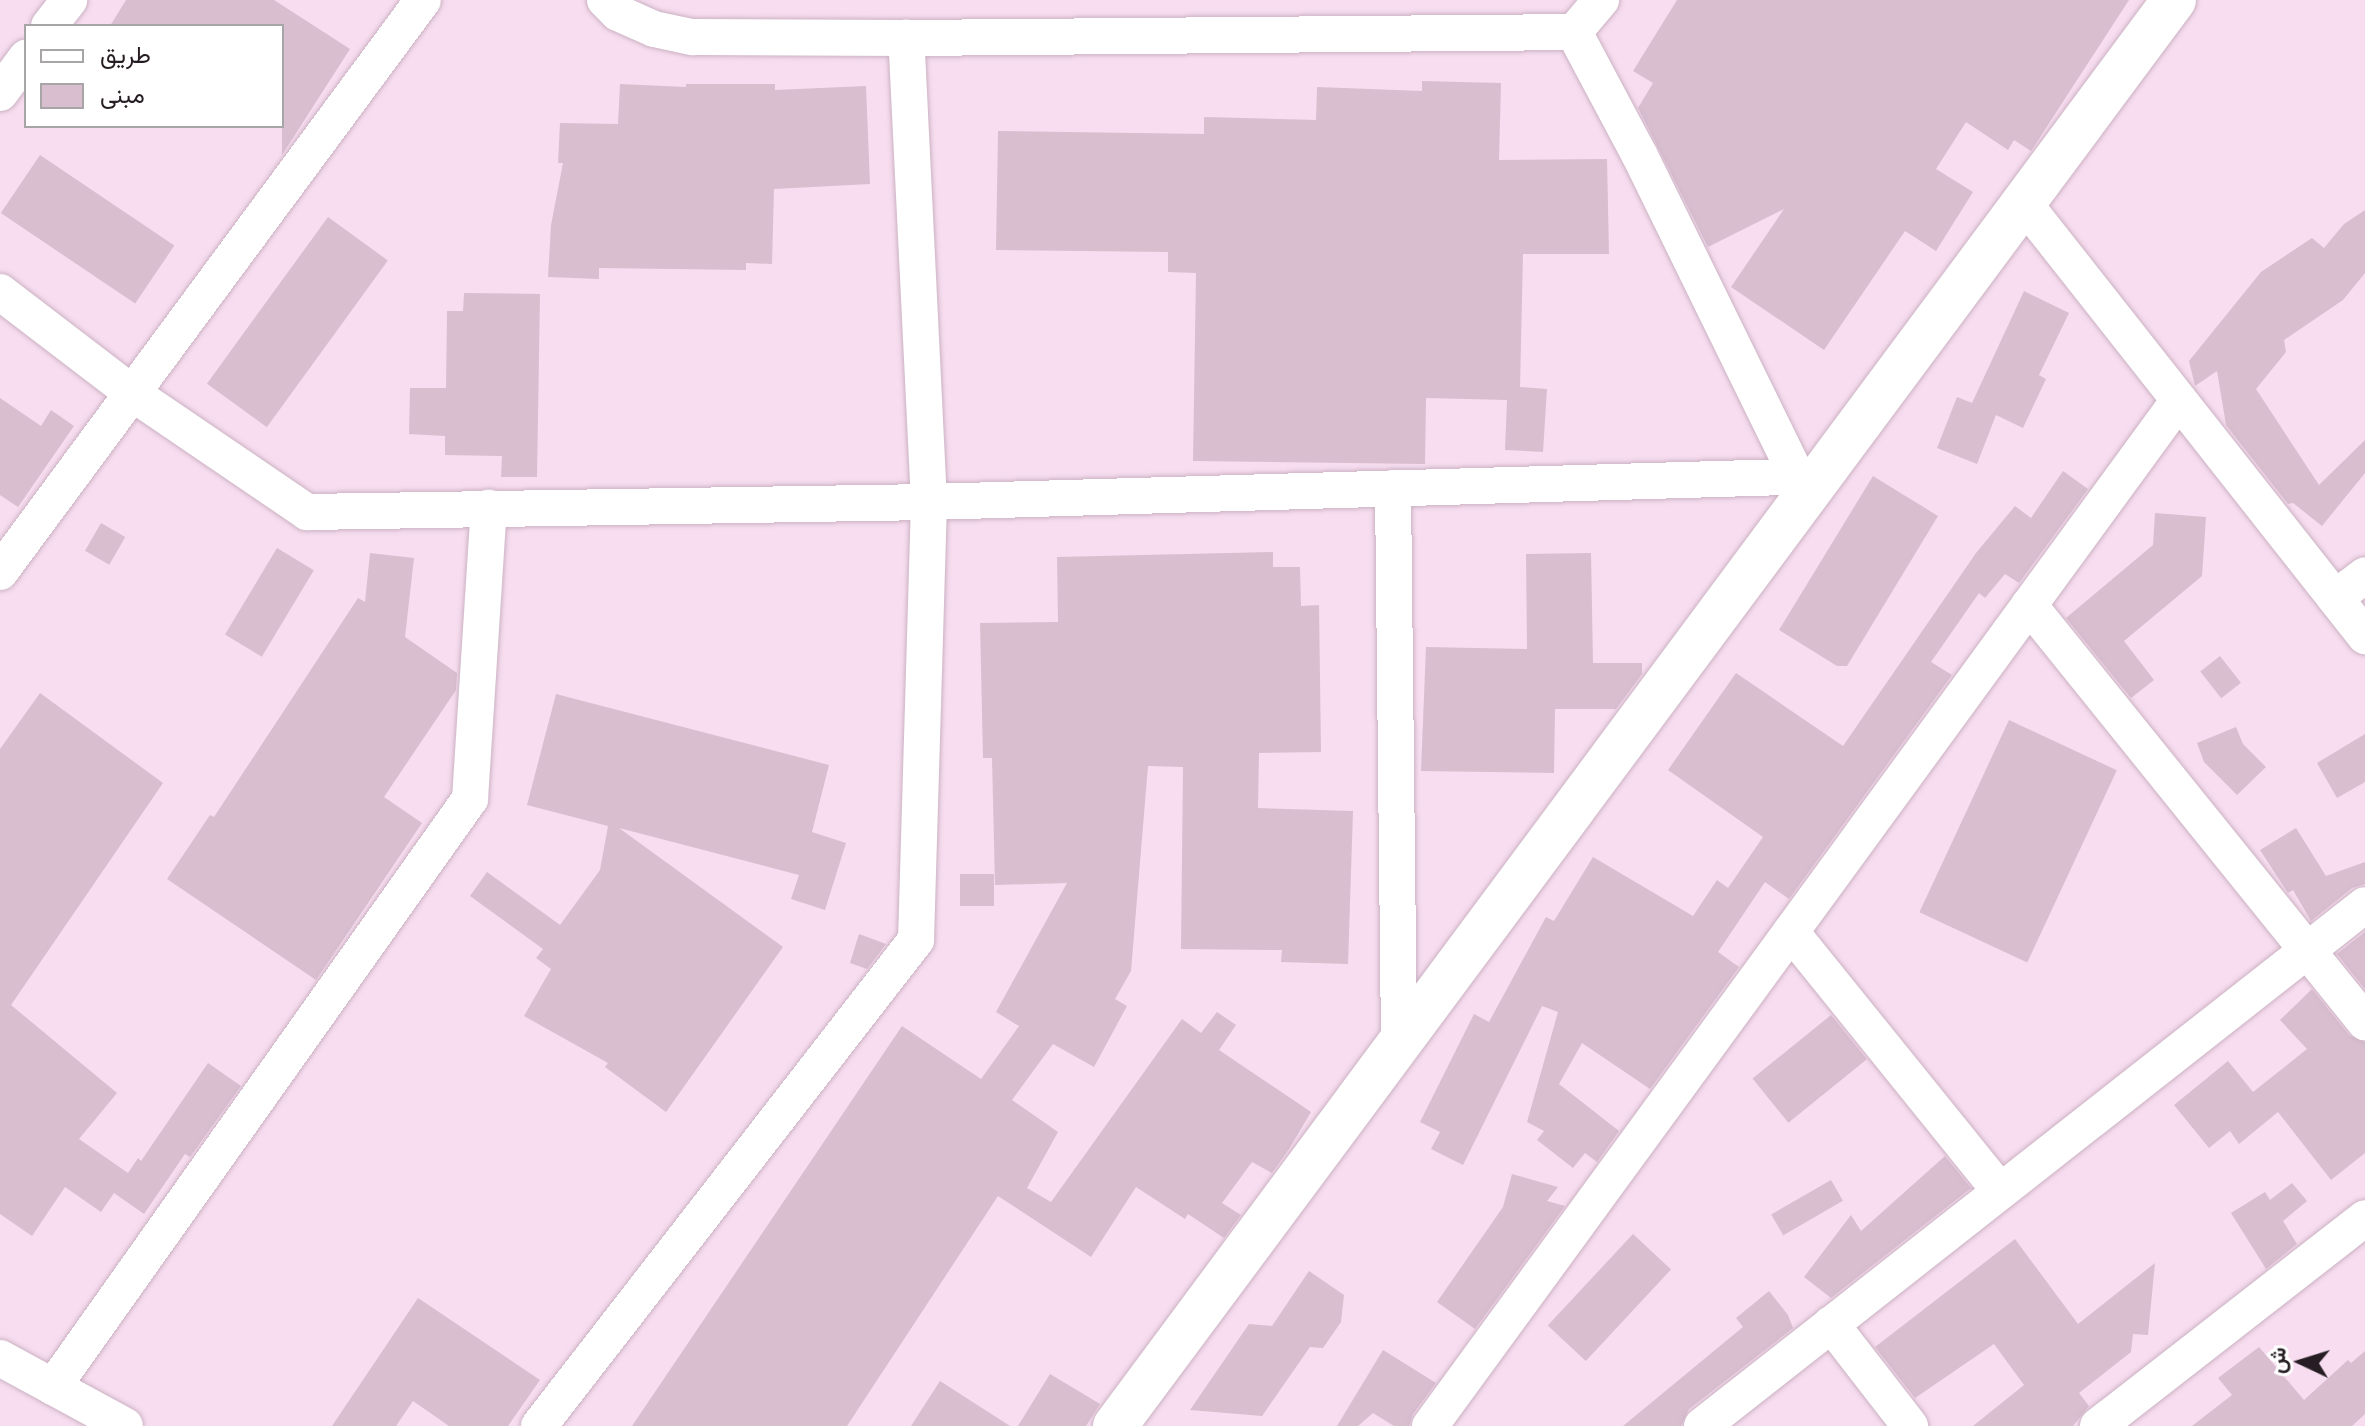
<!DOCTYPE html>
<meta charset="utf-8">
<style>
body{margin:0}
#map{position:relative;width:2365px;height:1426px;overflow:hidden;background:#f7ddef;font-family:"Titillium Web",Vazirmatn,sans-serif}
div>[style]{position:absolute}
.building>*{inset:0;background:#d8becf;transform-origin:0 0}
.roads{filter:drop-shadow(0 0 2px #cbb2c3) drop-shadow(0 0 2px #cbb2c3)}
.minor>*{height:36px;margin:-18px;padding:0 18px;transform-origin:18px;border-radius:18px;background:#fff}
.tertiary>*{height:44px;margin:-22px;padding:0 22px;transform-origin:22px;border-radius:22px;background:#fff}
span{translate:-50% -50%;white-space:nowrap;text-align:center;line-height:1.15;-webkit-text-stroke:6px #fff;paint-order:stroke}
.legend{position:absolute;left:24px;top:24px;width:260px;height:104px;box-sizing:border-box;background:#fff;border:2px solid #a8a5a7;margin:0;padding:10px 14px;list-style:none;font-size:24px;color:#261d23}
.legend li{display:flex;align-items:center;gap:16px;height:40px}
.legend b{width:40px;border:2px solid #a8a5a7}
.north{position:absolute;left:2261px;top:1322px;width:80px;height:80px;-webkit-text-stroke:6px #fff;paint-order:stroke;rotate:274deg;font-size:22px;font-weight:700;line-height:32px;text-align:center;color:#261d23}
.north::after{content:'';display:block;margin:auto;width:28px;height:36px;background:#261d23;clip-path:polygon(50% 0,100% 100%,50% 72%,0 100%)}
</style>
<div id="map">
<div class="building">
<i style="clip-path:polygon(126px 0,274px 0,350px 49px,282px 155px,282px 26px,110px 26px)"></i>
<i style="clip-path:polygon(1677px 0,2129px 0,2031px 151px,2014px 140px,2008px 150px,1966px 122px,1936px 169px,1973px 192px,1936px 251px,1905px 231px,1824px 350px,1731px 287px,1784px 209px,1708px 247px,1638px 108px,1653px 83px,1633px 71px)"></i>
<i style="clip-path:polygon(1422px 81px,1501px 83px,1499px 160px,1607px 159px,1609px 254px,1523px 254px,1520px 387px,1547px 389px,1543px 452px,1505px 450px,1507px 400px,1426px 398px,1425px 464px,1193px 461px,1196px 273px,1168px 272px,1168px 252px,996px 250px,998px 131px,1204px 134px,1204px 117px,1316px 120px,1317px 87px,1422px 91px)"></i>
<i style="clip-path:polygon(620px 84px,686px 87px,686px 84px,775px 84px,775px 90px,866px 86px,870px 184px,774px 189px,772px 264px,746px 263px,746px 270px,599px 268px,599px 279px,548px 277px,551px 225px,563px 163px,558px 163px,560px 123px,618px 124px)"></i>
<i style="left:40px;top:155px;width:162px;height:70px;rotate:34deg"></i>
<i style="clip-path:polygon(2365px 210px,2365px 273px,2343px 300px,2284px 340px,2286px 352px,2256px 389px,2319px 485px,2365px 440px,2365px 473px,2322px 526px,2293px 503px,2288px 504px,2226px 425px,2217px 371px,2195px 386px,2189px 361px,2261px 272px,2312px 238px,2324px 248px,2344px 224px)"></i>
<i style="left:328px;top:217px;width:74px;height:206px;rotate:36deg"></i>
<i style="clip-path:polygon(2024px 291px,2069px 313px,2039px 375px,2046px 379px,2023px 428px,1996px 415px,1977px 464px,1937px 448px,1957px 397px,1972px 403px)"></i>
<i style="clip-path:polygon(464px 293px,540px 294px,537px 477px,501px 477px,502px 456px,445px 455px,445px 436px,409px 434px,410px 388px,446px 388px,447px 311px,463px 311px)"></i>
<i style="clip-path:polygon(0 398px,41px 426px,51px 410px,74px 426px,18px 507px,0 495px)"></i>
<i style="clip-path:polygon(2063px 471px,2088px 489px,2019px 583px,2005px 574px,1985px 598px,1979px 593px,1931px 662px,1952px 675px,1789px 899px,1765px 882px,1718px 952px,1739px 967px,1650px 1089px,1582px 1043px,1559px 1084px,1619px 1131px,1597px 1162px,1585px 1153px,1573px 1168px,1537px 1140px,1544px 1131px,1527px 1122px,1558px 1012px,1542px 1006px,1463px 1165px,1431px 1149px,1440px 1132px,1420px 1122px,1474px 1014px,1489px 1022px,1546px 917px,1554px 921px,1593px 857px,1693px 916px,1717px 880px,1728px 888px,1763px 837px,1668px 770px,1736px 673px,1843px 746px,1976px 553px,2015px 506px,2031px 518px)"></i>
<i style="clip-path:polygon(1873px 476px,1938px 516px,1847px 666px,1837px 666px,1779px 630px)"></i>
<i style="clip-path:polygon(2155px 513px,2206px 517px,2202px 576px,2124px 641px,2154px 680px,2131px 698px,2066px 618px,2153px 545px)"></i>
<i style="left:101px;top:523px;width:28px;height:32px;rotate:30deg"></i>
<i style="left:277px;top:548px;width:43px;height:101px;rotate:31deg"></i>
<i style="clip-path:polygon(1273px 552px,1273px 567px,1300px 567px,1301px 606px,1319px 605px,1321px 752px,1259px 753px,1258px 808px,1353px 811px,1348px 964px,1281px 962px,1282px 950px,1181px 949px,1183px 767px,1148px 766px,1131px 971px,1115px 999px,1127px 1006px,1094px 1067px,1053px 1044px,1012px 1100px,1058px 1132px,1027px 1188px,1051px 1202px,1182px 1019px,1201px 1033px,1217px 1012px,1236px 1025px,1219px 1050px,1311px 1112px,1289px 1149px,1272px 1173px,1252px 1162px,1222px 1203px,1241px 1215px,1224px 1238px,1188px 1214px,1185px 1219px,1136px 1187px,1091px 1257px,998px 1196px,847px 1426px,632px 1426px,902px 1026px,981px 1079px,1019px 1026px,996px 1012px,1067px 883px,995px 885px,992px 758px,983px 758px,980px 623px,1058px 622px,1057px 557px)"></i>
<i style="clip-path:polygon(370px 553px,414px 558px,405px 637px,457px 673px,456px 690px,384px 797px,422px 823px,316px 980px,167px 879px,210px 815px,214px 817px,358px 598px,365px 602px)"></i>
<i style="clip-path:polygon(1591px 553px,1593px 663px,1642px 663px,1642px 674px,1616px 709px,1555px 709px,1554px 773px,1421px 771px,1426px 647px,1527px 649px,1526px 554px)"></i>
<i style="left:2220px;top:656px;width:34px;height:25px;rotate:52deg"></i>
<i style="clip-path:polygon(40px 693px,163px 783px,11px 1005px,117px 1093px,79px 1139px,128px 1173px,138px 1158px,141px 1161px,208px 1063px,241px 1086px,190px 1157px,185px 1154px,144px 1214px,114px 1193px,101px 1212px,65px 1187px,32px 1236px,0 1214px,0 749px)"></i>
<i style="clip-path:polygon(556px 694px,829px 765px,812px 832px,846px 843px,825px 910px,791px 899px,799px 875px,619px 828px,783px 947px,666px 1112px,605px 1067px,608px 1063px,524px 1016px,551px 969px,536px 958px,543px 949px,470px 896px,487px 872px,560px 925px,600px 870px,608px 826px,527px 805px)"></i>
<i style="left:2009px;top:720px;width:119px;height:212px;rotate:25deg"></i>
<i style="clip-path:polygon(2236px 727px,2243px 744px,2266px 767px,2237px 795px,2204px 762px,2197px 743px)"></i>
<i style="clip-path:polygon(2365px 734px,2365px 782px,2337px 798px,2317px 763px)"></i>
<i style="clip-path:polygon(2296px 828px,2326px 876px,2365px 862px,2365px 884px,2352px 888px,2311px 921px,2293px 890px,2288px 893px,2260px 850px)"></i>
<i style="left:960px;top:874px;width:34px;height:32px"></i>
<i style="clip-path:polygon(2365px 932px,2365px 989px,2337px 954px)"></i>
<i style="clip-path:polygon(859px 934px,886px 944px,867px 969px,850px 963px)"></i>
<i style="clip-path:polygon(2312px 989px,2349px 1035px,2365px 1042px,2365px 1153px,2331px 1180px,2278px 1112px,2239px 1144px,2230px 1131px,2209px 1148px,2174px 1105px,2228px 1061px,2253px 1092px,2307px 1049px,2280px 1020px)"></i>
<i style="left:1831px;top:1015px;width:57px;height:101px;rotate:51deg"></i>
<i style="clip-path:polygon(1945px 1156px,1971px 1188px,1831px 1298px,1804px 1277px,1851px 1215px,1861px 1231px)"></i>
<i style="clip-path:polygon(1512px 1174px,1558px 1187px,1547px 1201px,1565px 1206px,1475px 1329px,1437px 1302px,1503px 1207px)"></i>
<i style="left:1831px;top:1180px;width:24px;height:69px;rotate:60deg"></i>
<i style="clip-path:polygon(2292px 1183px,2307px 1201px,2283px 1221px,2297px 1244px,2266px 1269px,2231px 1213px,2265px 1192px,2270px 1200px)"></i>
<i style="left:1633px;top:1234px;width:52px;height:125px;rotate:43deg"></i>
<i style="clip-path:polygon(2015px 1239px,2078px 1324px,2155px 1263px,2148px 1335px,2133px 1334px,2131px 1352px,2079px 1393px,2089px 1406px,2073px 1426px,1973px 1426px,2024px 1385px,1994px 1344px,1915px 1398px,1875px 1347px)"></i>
<i style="clip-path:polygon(1309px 1271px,1344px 1295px,1341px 1322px,1323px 1348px,1310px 1347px,1262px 1416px,1190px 1410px,1249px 1324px,1272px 1326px)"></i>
<i style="clip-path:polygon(1769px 1291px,1788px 1315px,1793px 1328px,1689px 1409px,1681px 1426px,1623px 1426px,1743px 1327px,1736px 1318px)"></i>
<i style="clip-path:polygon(418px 1298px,540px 1380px,508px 1426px,449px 1426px,413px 1401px,396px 1426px,332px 1426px)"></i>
<i style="clip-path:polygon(2259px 1347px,2304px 1400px,2348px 1360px,2351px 1363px,2365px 1351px,2365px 1414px,2352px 1426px,2192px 1426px,2232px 1395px,2218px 1378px)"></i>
<i style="clip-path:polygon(1383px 1350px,1436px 1383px,1413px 1414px,1409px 1426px,1394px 1426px,1373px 1413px,1358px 1426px,1337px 1426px)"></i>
<i style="clip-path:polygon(1050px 1374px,1100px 1404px,1086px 1426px,1018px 1426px)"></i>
<i style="clip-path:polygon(940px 1381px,1010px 1426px,911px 1426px)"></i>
</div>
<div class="roads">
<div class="minor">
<i style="left:605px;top:0;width:18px;rotate:45deg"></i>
<i style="left:618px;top:13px;width:39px;rotate:24deg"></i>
<i style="left:654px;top:29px;width:40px;rotate:12deg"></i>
<i style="left:693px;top:37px;width:213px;rotate:0.3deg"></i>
<i style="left:906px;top:38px;width:668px;rotate:-0.51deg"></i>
<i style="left:1574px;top:32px;width:42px;rotate:-49.8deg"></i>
<i style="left:49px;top:26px;width:33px;rotate:-52deg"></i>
<i style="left:1574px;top:32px;width:140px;rotate:62deg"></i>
<i style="left:1640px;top:156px;width:356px;rotate:63.9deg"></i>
<i style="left:0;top:93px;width:44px;rotate:-53.4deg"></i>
<i style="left:2023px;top:202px;width:553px;rotate:51.76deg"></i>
<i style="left:0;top:292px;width:166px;rotate:37.4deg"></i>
<i style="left:132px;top:393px;width:212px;rotate:34.2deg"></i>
<i style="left:307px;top:512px;width:622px;rotate:-0.92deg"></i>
<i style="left:929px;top:502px;width:894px;rotate:-1.67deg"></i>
<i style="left:1393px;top:488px;width:556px;rotate:89.38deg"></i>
<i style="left:0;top:572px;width:711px;rotate:-53.52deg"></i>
<i style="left:2335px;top:598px;width:38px;rotate:-37deg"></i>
<i style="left:2029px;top:605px;width:536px;rotate:51.14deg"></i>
<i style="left:1791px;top:932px;width:333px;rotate:51.1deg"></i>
<i style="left:1831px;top:1324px;width:129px;rotate:52.2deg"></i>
<i style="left:0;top:1358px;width:142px;rotate:28.5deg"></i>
<i style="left:53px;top:1387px;width:721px;rotate:-54.66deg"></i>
<i style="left:470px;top:799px;width:292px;rotate:-86.3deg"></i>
<i style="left:539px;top:1426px;width:615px;rotate:-52.2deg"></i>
<i style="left:916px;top:940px;width:438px;rotate:-88.3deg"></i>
<i style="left:929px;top:502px;width:465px;rotate:-92.8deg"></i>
<i style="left:1430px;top:1426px;width:1270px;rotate:-53.87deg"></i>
<i style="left:1702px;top:1426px;width:843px;rotate:-38.16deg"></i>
<i style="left:2098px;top:1426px;width:338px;rotate:-37.9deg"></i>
</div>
<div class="tertiary">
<i style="left:1115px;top:1426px;width:1776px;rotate:-53.4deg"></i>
</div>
</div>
<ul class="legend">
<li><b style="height:10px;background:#fff"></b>طريق</li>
<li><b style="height:22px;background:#d8becf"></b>مبنى</li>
</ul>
<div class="north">ش</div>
</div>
